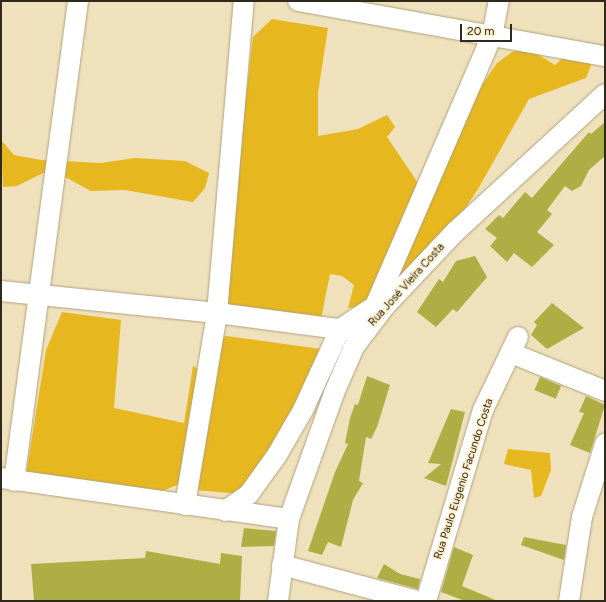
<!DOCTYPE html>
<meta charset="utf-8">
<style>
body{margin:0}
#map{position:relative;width:606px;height:602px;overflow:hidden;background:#efe1bb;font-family:Figtree,sans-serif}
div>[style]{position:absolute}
.green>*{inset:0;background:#e6b71f}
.building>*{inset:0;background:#aeae44;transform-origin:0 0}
.roads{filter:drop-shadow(0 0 1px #afa17d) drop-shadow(0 0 1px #afa17d)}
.minor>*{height:20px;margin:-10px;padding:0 10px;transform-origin:10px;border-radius:10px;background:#fff}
span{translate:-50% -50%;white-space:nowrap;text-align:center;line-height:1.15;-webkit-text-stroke:3px #fdeec8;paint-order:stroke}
.street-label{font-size:11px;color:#2f291b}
.frame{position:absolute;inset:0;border:2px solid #2f291b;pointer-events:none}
.scale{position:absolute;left:460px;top:24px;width:52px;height:18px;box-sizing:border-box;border:2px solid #2f291b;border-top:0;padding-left:5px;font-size:12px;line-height:14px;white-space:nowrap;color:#2f291b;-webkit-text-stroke:3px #fdeec8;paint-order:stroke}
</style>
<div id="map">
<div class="green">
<i style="clip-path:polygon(272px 19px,328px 28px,318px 93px,318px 136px,358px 129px,387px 115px,395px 127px,387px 137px,418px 183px,378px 287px,362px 306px,348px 308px,354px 285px,342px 276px,330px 274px,320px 324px,221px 310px,253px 37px)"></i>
<i style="clip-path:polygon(529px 49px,555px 65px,567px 54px,593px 60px,586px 78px,529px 99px,478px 189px,449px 233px,413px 270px,392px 281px,482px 85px,497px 63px,512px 52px)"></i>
<i style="clip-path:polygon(1px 140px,14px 155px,41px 160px,101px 163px,135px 158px,185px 161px,209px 173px,205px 188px,193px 202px,125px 190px,91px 191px,65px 177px,45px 172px,17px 186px,3px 187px)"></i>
<i style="clip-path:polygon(62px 312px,121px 320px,114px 408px,184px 423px,193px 366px,200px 370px,185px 482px,144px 498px,26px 475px,46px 350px)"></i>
<i style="clip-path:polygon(226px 336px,321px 349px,287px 434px,241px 494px,195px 490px,215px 341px)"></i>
<i style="clip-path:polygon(508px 449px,550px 453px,551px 470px,541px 496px,534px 498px,531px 470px,504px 464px)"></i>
</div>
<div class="building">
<i style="clip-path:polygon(605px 122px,605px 156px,589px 170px,581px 186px,572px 191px,565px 186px,547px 210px,552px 214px,537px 232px,554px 245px,532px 267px,514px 253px,507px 262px,490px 246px,497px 238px,485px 229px,499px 215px,503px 218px,525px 192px,532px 198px,589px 132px,591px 134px)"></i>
<i style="clip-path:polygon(475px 256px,487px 277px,457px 312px,453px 309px,436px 327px,417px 312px,439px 279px,443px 282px,456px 261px)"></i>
<i style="clip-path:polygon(552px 303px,584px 328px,547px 349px,531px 335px,537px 325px,534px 322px)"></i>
<i style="clip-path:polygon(367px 376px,390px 385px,377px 427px,371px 439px,366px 437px,359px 481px,363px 483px,353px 500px,341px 547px,328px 542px,322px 555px,308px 551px,335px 472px,348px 444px,345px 443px,350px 418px,355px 404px,358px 405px)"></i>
<i style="left:540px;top:377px;width:23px;height:14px;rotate:23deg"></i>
<i style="clip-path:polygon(586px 396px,605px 405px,590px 453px,570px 445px,584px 413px,579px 412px)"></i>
<i style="clip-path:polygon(451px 409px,465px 412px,446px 486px,424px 478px,441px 464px,428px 463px)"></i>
<i style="clip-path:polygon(244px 528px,276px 531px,274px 546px,241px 547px)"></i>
<i style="clip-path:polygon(524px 537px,566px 545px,564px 560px,521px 545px)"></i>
<i style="clip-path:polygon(454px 547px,473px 555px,462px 586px,498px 601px,465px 601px,441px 592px)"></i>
<i style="clip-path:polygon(146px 551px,220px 564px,221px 553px,242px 556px,240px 601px,34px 601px,31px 564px,145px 558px)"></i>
<i style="clip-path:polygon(384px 564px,400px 574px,420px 579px,418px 589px,377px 578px)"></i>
</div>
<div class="roads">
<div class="minor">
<i style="left:298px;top:1px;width:312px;rotate:10.2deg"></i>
<i style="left:1px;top:291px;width:217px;rotate:5.8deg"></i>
<i style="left:217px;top:313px;width:137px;rotate:7.5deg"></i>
<i style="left:511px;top:353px;width:101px;rotate:22deg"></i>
<i style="left:1px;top:478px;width:291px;rotate:8.1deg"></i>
<i style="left:14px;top:481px;width:484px;rotate:-82.4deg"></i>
<i style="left:185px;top:505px;width:195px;rotate:-80.5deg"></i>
<i style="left:217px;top:313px;width:313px;rotate:-85.1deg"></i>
<i style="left:225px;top:511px;width:29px;rotate:-35deg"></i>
<i style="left:249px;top:494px;width:48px;rotate:-54.3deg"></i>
<i style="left:277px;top:455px;width:52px;rotate:-60deg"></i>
<i style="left:303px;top:410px;width:89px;rotate:-65.4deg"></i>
<i style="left:340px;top:329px;width:42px;rotate:-33.3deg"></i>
<i style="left:375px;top:306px;width:294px;rotate:-66.6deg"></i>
<i style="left:492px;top:36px;width:36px;rotate:-79deg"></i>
<i style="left:282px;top:565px;width:140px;rotate:14.9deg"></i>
<i style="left:278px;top:601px;width:83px;rotate:-82.4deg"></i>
<i style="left:289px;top:519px;width:134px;rotate:-70.3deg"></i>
<i style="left:334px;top:393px;width:50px;rotate:-66.5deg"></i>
<i style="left:354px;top:347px;width:51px;rotate:-52.9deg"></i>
<i style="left:385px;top:306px;width:103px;rotate:-46.6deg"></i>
<i style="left:456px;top:231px;width:202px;rotate:-42.6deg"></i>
<i style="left:426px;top:601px;width:199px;rotate:-73.4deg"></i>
<i style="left:483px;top:410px;width:81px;rotate:-64.4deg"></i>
<i style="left:569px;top:601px;width:85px;rotate:-81.2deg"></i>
<i style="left:582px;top:517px;width:77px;rotate:-72.5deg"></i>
</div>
</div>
<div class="street-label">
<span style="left:407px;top:285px;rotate:-48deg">Rua José Vieira Costa</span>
<span style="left:464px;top:479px;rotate:-72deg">Rua Paulo Eugenio Facundo Costa</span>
</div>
<div class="frame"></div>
<div class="scale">20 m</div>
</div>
